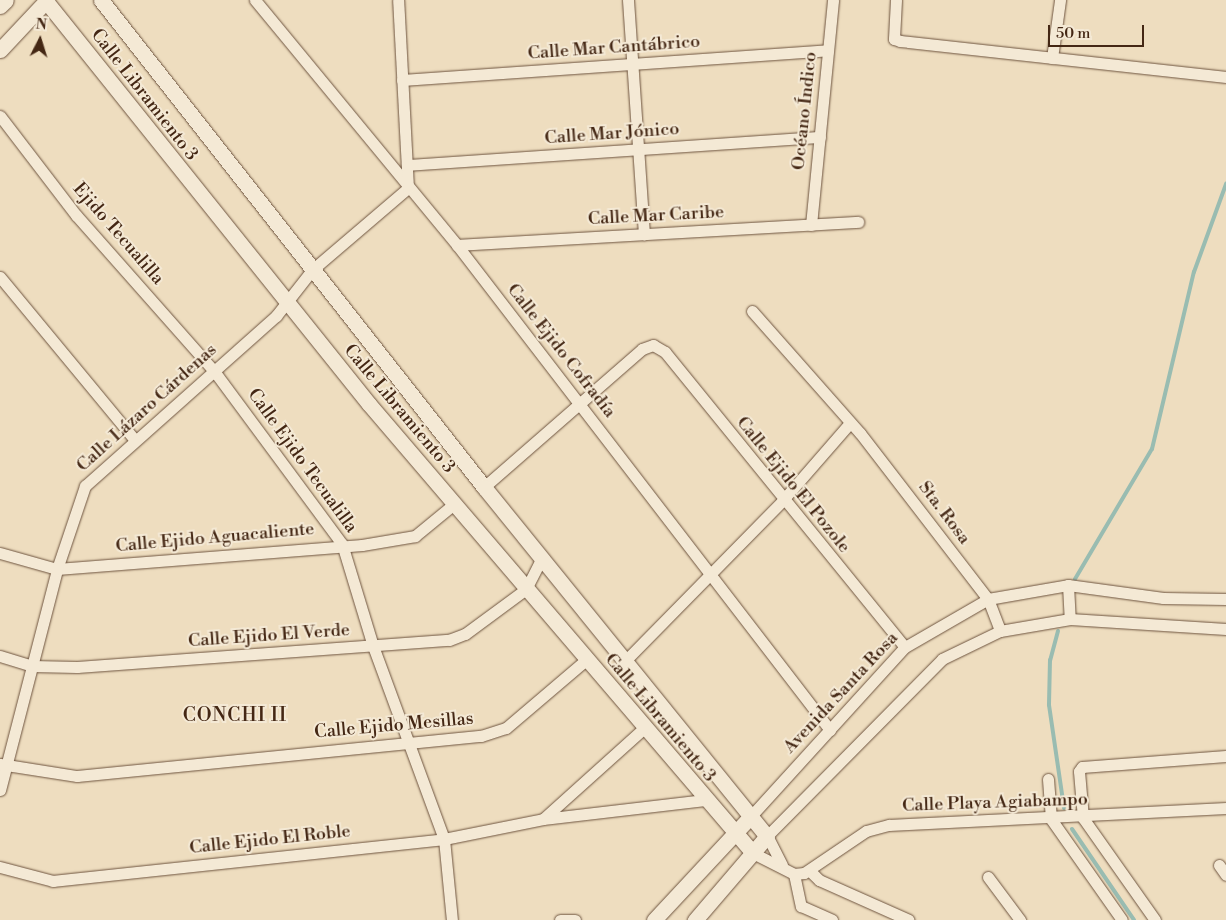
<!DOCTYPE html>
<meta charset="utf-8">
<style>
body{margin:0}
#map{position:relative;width:1226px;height:920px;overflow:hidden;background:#eeddbf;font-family:"Libre Bodoni",serif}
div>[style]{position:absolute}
.stream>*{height:4px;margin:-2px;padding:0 2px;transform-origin:2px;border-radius:2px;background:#99bcb1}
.roads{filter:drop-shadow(0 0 1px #6e543f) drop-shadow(0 0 1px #6e543f)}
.street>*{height:11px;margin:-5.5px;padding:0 5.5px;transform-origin:5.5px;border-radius:5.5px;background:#f4e9d5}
.secondary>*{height:15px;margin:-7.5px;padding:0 7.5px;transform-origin:7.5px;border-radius:7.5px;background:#f4e9d5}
span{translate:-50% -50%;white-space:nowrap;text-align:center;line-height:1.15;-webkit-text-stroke:4px #f4e9d5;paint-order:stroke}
.street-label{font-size:18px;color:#442714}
.neighbourhood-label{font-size:19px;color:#442714;letter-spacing:1px}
.north{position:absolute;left:15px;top:15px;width:50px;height:50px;-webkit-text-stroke:4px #f4e9d5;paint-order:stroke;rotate:5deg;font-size:14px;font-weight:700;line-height:20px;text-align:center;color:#442714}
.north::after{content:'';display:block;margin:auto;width:18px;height:22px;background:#442714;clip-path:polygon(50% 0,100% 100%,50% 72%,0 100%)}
.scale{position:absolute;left:1048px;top:25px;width:96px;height:22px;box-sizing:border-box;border:2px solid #442714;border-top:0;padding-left:6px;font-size:15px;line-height:18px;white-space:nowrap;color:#442714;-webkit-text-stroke:4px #f4e9d5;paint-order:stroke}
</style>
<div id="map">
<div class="stream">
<i style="left:1075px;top:579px;width:151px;rotate:-59.4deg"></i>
<i style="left:1152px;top:449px;width:182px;rotate:-76.7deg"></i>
<i style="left:1194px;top:272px;width:94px;rotate:-70deg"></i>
<i style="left:1058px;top:631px;width:30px;rotate:105deg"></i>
<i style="left:1050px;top:660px;width:45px;rotate:91.3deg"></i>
<i style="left:1049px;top:705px;width:104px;rotate:81.7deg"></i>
<i style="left:1072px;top:829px;width:110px;rotate:55.7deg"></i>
</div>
<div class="roads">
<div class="street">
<i style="left:255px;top:0;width:318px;rotate:50.5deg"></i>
<i style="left:457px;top:245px;width:612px;rotate:52.44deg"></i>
<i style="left:628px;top:0;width:235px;rotate:86.1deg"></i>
<i style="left:896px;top:0;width:39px;rotate:93deg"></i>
<i style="left:894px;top:39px;width:6px;rotate:18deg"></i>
<i style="left:900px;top:41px;width:328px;rotate:6.3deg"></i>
<i style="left:1052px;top:58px;width:59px;rotate:-82.1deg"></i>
<i style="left:402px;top:80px;width:427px;rotate:-4deg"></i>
<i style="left:0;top:116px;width:125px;rotate:52.5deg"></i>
<i style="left:76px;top:215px;width:208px;rotate:48.5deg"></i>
<i style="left:214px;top:371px;width:215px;rotate:53.5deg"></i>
<i style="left:342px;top:544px;width:107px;rotate:73.1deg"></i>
<i style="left:373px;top:646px;width:206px;rotate:69.8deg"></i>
<i style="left:444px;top:839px;width:81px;rotate:84.4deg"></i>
<i style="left:407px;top:165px;width:414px;rotate:-3.9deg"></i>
<i style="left:811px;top:225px;width:226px;rotate:-84.4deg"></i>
<i style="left:457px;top:245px;width:402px;rotate:-3.3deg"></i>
<i style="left:0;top:277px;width:209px;rotate:50.4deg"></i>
<i style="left:752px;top:311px;width:163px;rotate:48.5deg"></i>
<i style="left:860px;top:433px;width:210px;rotate:52.4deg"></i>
<i style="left:988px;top:599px;width:34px;rotate:69deg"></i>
<i style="left:484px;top:487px;width:210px;rotate:-41.1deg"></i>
<i style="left:642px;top:349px;width:12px;rotate:-20deg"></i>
<i style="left:653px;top:345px;width:14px;rotate:30deg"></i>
<i style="left:665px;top:352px;width:380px;rotate:50.9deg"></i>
<i style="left:0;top:553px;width:59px;rotate:15.7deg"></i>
<i style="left:57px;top:569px;width:306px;rotate:-4.5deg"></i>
<i style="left:362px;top:545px;width:54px;rotate:-9.6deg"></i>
<i style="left:415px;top:536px;width:50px;rotate:-39.4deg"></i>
<i style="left:1068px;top:585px;width:34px;rotate:87deg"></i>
<i style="left:0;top:656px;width:34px;rotate:17deg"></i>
<i style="left:32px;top:666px;width:45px;rotate:1.3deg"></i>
<i style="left:77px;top:667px;width:373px;rotate:-4.2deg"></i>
<i style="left:449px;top:640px;width:17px;rotate:-21deg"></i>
<i style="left:465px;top:634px;width:76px;rotate:-36.4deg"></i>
<i style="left:526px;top:589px;width:35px;rotate:-63deg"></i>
<i style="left:625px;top:661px;width:224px;rotate:-45.5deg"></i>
<i style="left:782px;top:501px;width:101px;rotate:-49deg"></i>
<i style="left:0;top:764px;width:78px;rotate:8.9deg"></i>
<i style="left:77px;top:776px;width:406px;rotate:-5.7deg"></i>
<i style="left:481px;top:736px;width:26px;rotate:-18deg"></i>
<i style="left:506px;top:728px;width:106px;rotate:-40.4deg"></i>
<i style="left:1048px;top:779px;width:40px;rotate:85.7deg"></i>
<i style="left:1051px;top:819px;width:123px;rotate:54.9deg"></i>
<i style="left:0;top:790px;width:228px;rotate:-75.5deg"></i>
<i style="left:57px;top:569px;width:88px;rotate:-71.4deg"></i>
<i style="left:85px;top:486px;width:256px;rotate:-41.7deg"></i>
<i style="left:276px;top:316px;width:58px;rotate:-52deg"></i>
<i style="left:312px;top:270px;width:126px;rotate:-40.5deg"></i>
<i style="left:408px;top:188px;width:188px;rotate:-93deg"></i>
<i style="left:751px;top:816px;width:229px;rotate:-47.7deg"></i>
<i style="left:905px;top:647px;width:96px;rotate:-30deg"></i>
<i style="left:988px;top:599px;width:81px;rotate:-9.9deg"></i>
<i style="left:1068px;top:585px;width:96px;rotate:7.8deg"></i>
<i style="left:1163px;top:598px;width:63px;rotate:0.9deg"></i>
<i style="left:543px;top:819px;width:137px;rotate:-42deg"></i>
<i style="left:753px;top:853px;width:46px;rotate:27.1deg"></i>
<i style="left:794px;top:874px;width:10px;rotate:-6deg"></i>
<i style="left:804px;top:873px;width:75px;rotate:-34.1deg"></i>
<i style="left:866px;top:831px;width:24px;rotate:-15deg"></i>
<i style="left:889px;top:825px;width:337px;rotate:-2.9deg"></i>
<i style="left:782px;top:865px;width:33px;rotate:-117deg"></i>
<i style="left:767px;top:836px;width:249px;rotate:-45.3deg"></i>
<i style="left:942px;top:659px;width:64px;rotate:-25.8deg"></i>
<i style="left:1000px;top:631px;width:71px;rotate:-9.7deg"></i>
<i style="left:1070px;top:619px;width:156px;rotate:3.7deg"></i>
<i style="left:1219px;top:865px;width:12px;rotate:55deg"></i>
<i style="left:0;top:867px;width:55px;rotate:14.8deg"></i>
<i style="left:53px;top:881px;width:393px;rotate:-6.1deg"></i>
<i style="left:444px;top:839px;width:101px;rotate:-11.4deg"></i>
<i style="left:543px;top:819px;width:163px;rotate:-6.7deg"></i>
<i style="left:810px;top:871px;width:13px;rotate:45deg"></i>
<i style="left:819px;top:880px;width:98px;rotate:24deg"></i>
<i style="left:794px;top:874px;width:33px;rotate:78deg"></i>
<i style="left:801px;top:906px;width:34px;rotate:24deg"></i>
<i style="left:988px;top:877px;width:54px;rotate:53.3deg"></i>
<i style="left:560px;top:920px;width:15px"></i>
<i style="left:1155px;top:920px;width:125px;rotate:-125.2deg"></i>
<i style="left:1083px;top:818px;width:47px;rotate:-94.9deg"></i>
<i style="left:1079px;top:771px;width:5px;rotate:-53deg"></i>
<i style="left:1082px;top:767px;width:144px;rotate:-4.4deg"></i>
</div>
<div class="secondary">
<i style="left:45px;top:0;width:518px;rotate:51.27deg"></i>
<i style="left:369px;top:404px;width:591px;rotate:49.46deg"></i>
<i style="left:101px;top:0;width:620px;rotate:51.82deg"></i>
<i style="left:484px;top:487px;width:449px;rotate:51deg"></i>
<i style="left:767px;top:836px;width:111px;rotate:130.6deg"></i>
<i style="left:0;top:6px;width:8px;rotate:-45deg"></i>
<i style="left:0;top:50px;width:69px;rotate:-46.8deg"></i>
<i style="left:654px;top:920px;width:142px;rotate:-47deg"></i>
</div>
</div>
<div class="street-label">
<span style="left:614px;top:48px;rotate:-4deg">Calle Mar Cantábrico</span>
<span style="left:144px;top:95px;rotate:52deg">Calle Libramiento 3</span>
<span style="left:805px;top:111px;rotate:-84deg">Océano Índico</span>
<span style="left:612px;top:134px;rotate:-4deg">Calle Mar Jónico</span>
<span style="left:656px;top:216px;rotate:-3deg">Calle Mar Caribe</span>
<span style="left:118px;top:234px;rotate:49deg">Ejido Tecualilla</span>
<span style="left:561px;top:351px;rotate:52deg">Calle Ejido Cofradía</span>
<span style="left:147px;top:408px;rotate:-42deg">Calle Lázaro Cárdenas</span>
<span style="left:399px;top:409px;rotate:50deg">Calle Libramiento 3</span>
<span style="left:302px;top:461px;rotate:54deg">Calle Ejido Tecualilla</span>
<span style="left:793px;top:485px;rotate:51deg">Calle Ejido El Pozole</span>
<span style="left:944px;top:513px;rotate:53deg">Sta. Rosa</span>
<span style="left:215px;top:538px;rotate:-5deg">Calle Ejido Aguacaliente</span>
<span style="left:269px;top:636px;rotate:-4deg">Calle Ejido El Verde</span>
<span style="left:841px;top:693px;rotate:-47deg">Avenida Santa Rosa</span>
<span style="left:660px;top:718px;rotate:50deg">Calle Libramiento 3</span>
<span style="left:394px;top:726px;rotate:-5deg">Calle Ejido Mesillas</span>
<span style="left:995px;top:803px;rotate:-2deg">Calle Playa Agiabampo</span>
<span style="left:270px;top:840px;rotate:-6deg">Calle Ejido El Roble</span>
</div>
<div class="neighbourhood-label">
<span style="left:235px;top:716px">CONCHI II</span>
</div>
<div class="north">N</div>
<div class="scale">50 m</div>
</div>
